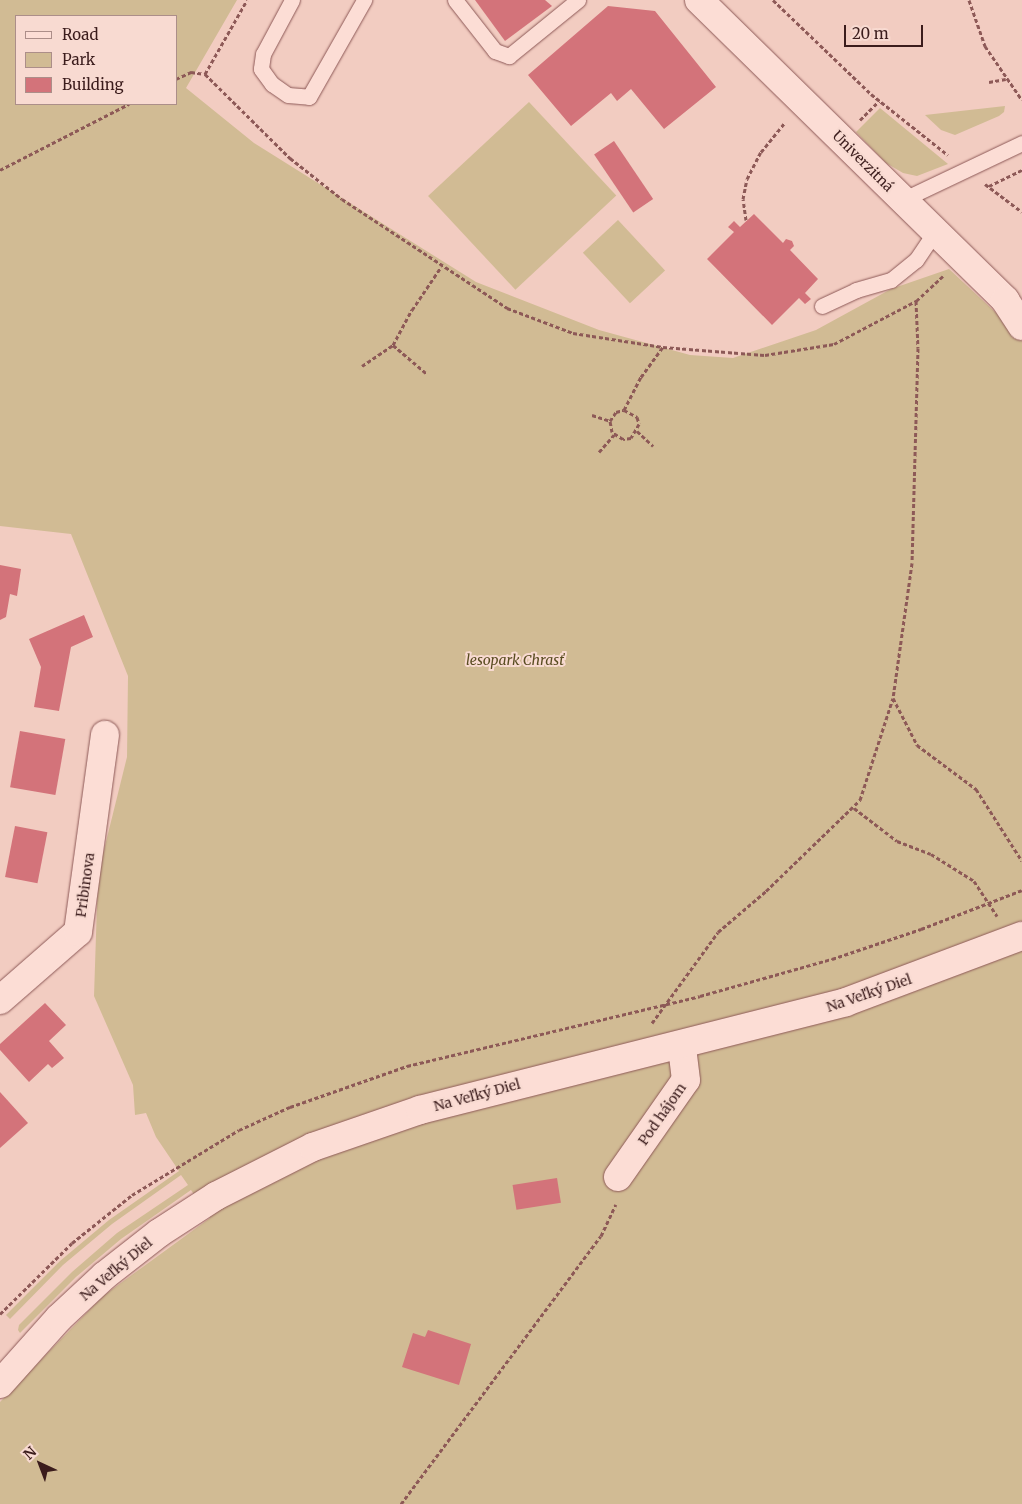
<!DOCTYPE html>
<meta charset="utf-8">
<style>
body{margin:0}
#map{position:relative;width:1022px;height:1504px;overflow:hidden;background:#f2ccc1;font-family:Merriweather,serif}
div>[style]{position:absolute}
.green>*{inset:0;background:#d1bb94;transform-origin:0 0}
.building>*{inset:0;background:#d3737a;transform-origin:0 0}
.path>*{height:3px;margin-top:-1.5px;transform-origin:0;background:repeating-linear-gradient(90deg,#8d5957 0 4px,transparent 0 6.5px)}
.roads{filter:drop-shadow(0 0 1px #8d5957) drop-shadow(0 0 1px #8d5957)}
.lane>*{height:15px;margin:-7.5px;padding:0 7.5px;transform-origin:7.5px;border-radius:7.5px;background:#fcddd5}
.street>*{height:28px;margin:-14px;padding:0 14px;transform-origin:14px;border-radius:14px;background:#fcddd5}
span{translate:-50% -50%;white-space:nowrap;text-align:center;line-height:1.15;-webkit-text-stroke:4px #f8dad1;paint-order:stroke}
.street-label{font-size:14px;color:#3b1c1c}
.park-label{font-size:14px;color:#594c21;font-style:italic}
.legend{position:absolute;left:15px;top:15px;width:162px;height:90px;box-sizing:border-box;background:#f8dad1;border:1px solid #ac8e89;margin:0;padding:6px 9px;list-style:none;font-size:15px;color:#3b1c1c}
.legend li{display:flex;align-items:center;gap:10px;height:25px}
.legend b{width:25px;border:1px solid #ac8e89}
.north{position:absolute;left:15px;top:1439px;width:50px;height:50px;-webkit-text-stroke:4px #f8dad1;paint-order:stroke;rotate:317deg;font-size:14px;font-weight:700;line-height:20px;text-align:center;color:#3b1c1c}
.north::after{content:'';display:block;margin:auto;width:18px;height:22px;background:#3b1c1c;clip-path:polygon(50% 0,100% 100%,50% 72%,0 100%)}
.scale{position:absolute;left:844px;top:25px;width:79px;height:22px;box-sizing:border-box;border:2px solid #3b1c1c;border-top:0;padding-left:6px;font-size:15px;line-height:18px;white-space:nowrap;color:#3b1c1c;-webkit-text-stroke:4px #f8dad1;paint-order:stroke}
</style>
<div id="map">
<div class="green">
<i style="clip-path:polygon(evenodd,0 0,237px 0,186px 88px,254px 143px,476px 282px,599px 330px,690px 355px,733px 358px,816px 330px,891px 289px,949px 269px,1022px 337px,1022px 1504px,0 1504px,0 1402px,103px 1296px,210px 1218px,191px 1190px,121px 1239px,76px 1277px,20px 1333px,18px 1330px,19px 1325px,72px 1272px,117px 1233px,188px 1185px,181px 1175px,112px 1224px,63px 1265px,10px 1319px,6px 1315px,60px 1261px,109px 1220px,179px 1171px,156px 1137px,146px 1113px,135px 1115px,133px 1085px,94px 996px,98px 874px,127px 757px,128px 676px,71px 534px,0 526px,0 0,16px 16px,176px 16px,176px 104px,16px 104px,16px 16px)"></i>
<i style="left:529px;top:102px;width:128px;height:138px;rotate:47deg"></i>
<i style="clip-path:polygon(1005px 106px,1004px 112px,999px 116px,955px 135px,941px 130px,925px 115px)"></i>
<i style="clip-path:polygon(880px 108px,948px 164px,917px 176px,903px 173px,886px 163px,856px 132px)"></i>
<i style="left:618px;top:220px;width:69px;height:48px;rotate:47deg"></i>
</div>
<div class="building">
<i style="clip-path:polygon(475px 0,545px 0,552px 6px,505px 41px)"></i>
<i style="clip-path:polygon(608px 6px,655px 11px,716px 87px,664px 129px,631px 89px,617px 101px,611px 93px,571px 126px,528px 75px)"></i>
<i style="left:614px;top:141px;width:70px;height:24px;rotate:56deg"></i>
<i style="clip-path:polygon(754px 214px,783px 243px,786px 239px,792px 241px,794px 246px,790px 250px,818px 279px,805px 293px,811px 299px,805px 304px,799px 298px,772px 325px,707px 259px,734px 232px,728px 227px,734px 221px,740px 227px)"></i>
<i style="clip-path:polygon(0 565px,21px 569px,17px 596px,10px 594px,6px 617px,0 620px)"></i>
<i style="clip-path:polygon(84px 615px,93px 637px,71px 647px,59px 711px,34px 707px,41px 667px,29px 639px)"></i>
<i style="left:20px;top:731px;width:46px;height:57px;rotate:10deg"></i>
<i style="left:15px;top:826px;width:33px;height:52px;rotate:11deg"></i>
<i style="clip-path:polygon(45px 1003px,66px 1025px,49px 1041px,64px 1058px,52px 1068px,48px 1064px,29px 1082px,0 1050px,0 1044px)"></i>
<i style="clip-path:polygon(0 1092px,28px 1123px,0 1148px)"></i>
<i style="left:557px;top:1178px;width:25px;height:45px;rotate:81deg"></i>
<i style="clip-path:polygon(428px 1330px,471px 1344px,459px 1385px,402px 1367px,413px 1333px,425px 1337px)"></i>
</div>
<div class="path">
<i style="left:773px;top:0;width:136px;rotate:43.8deg"></i>
<i style="left:871px;top:94px;width:98px;rotate:38.4deg"></i>
<i style="left:969px;top:0;width:49px;rotate:70.8deg"></i>
<i style="left:985px;top:46px;width:65px;rotate:55.6deg"></i>
<i style="left:205px;top:74px;width:120px;rotate:44.7deg"></i>
<i style="left:290px;top:158px;width:66px;rotate:38.3deg"></i>
<i style="left:342px;top:199px;width:198px;rotate:33.4deg"></i>
<i style="left:507px;top:308px;width:71px;rotate:20.7deg"></i>
<i style="left:573px;top:333px;width:91px;rotate:8.8deg"></i>
<i style="left:663px;top:347px;width:102px;rotate:4.5deg"></i>
<i style="left:765px;top:355px;width:70px;rotate:-9.1deg"></i>
<i style="left:834px;top:344px;width:93px;rotate:-27.7deg"></i>
<i style="left:176px;top:79px;width:17px;rotate:-25deg"></i>
<i style="left:191px;top:72px;width:14px;rotate:8deg"></i>
<i style="left:205px;top:74px;width:85px;rotate:-60.4deg"></i>
<i style="left:989px;top:82px;width:17px;rotate:-10deg"></i>
<i style="left:860px;top:120px;width:27px;rotate:-45deg"></i>
<i style="left:0;top:170px;width:145px;rotate:-27.1deg"></i>
<i style="left:985px;top:184px;width:46px;rotate:37.1deg"></i>
<i style="left:989px;top:186px;width:37px;rotate:-26deg"></i>
<i style="left:746px;top:220px;width:21px;rotate:-98deg"></i>
<i style="left:743px;top:199px;width:20px;rotate:-79deg"></i>
<i style="left:747px;top:179px;width:30px;rotate:-63deg"></i>
<i style="left:761px;top:152px;width:38px;rotate:-51deg"></i>
<i style="left:943px;top:276px;width:37px;rotate:137deg"></i>
<i style="left:916px;top:301px;width:47px;rotate:87.6deg"></i>
<i style="left:918px;top:348px;width:215px;rotate:91.6deg"></i>
<i style="left:912px;top:563px;width:136px;rotate:98deg"></i>
<i style="left:893px;top:698px;width:53px;rotate:62.9deg"></i>
<i style="left:917px;top:745px;width:74px;rotate:36.7deg"></i>
<i style="left:976px;top:789px;width:85px;rotate:57.4deg"></i>
<i style="left:393px;top:345px;width:45px;rotate:40.5deg"></i>
<i style="left:362px;top:366px;width:37px;rotate:-34deg"></i>
<i style="left:393px;top:345px;width:40px;rotate:-62deg"></i>
<i style="left:412px;top:310px;width:52px;rotate:-56deg"></i>
<i style="left:624px;top:410px;width:15px;rotate:28deg"></i>
<i style="left:637px;top:417px;width:7px;rotate:74deg"></i>
<i style="left:639px;top:424px;width:16px;rotate:120deg"></i>
<i style="left:631px;top:438px;width:8px;rotate:173deg"></i>
<i style="left:623px;top:439px;width:13px;rotate:-148deg"></i>
<i style="left:612px;top:432px;width:11px;rotate:-100deg"></i>
<i style="left:610px;top:421px;width:11px;rotate:-56deg"></i>
<i style="left:616px;top:412px;width:8px;rotate:-14deg"></i>
<i style="left:624px;top:410px;width:37px;rotate:-63deg"></i>
<i style="left:641px;top:377px;width:37px;rotate:-54deg"></i>
<i style="left:592px;top:415px;width:19px;rotate:18deg"></i>
<i style="left:637px;top:431px;width:22px;rotate:43deg"></i>
<i style="left:599px;top:452px;width:23px;rotate:-49deg"></i>
<i style="left:854px;top:808px;width:54px;rotate:37.5deg"></i>
<i style="left:897px;top:841px;width:36px;rotate:21deg"></i>
<i style="left:931px;top:854px;width:51px;rotate:32.1deg"></i>
<i style="left:974px;top:881px;width:42px;rotate:56.7deg"></i>
<i style="left:652px;top:1023px;width:112px;rotate:-54deg"></i>
<i style="left:718px;top:932px;width:63px;rotate:-40.5deg"></i>
<i style="left:766px;top:891px;width:131px;rotate:-44.1deg"></i>
<i style="left:860px;top:800px;width:107px;rotate:-72.1deg"></i>
<i style="left:0;top:1314px;width:101px;rotate:-44.6deg"></i>
<i style="left:72px;top:1243px;width:77px;rotate:-38.7deg"></i>
<i style="left:132px;top:1195px;width:125px;rotate:-31.3deg"></i>
<i style="left:239px;top:1130px;width:56px;rotate:-24.3deg"></i>
<i style="left:290px;top:1107px;width:124px;rotate:-19.3deg"></i>
<i style="left:407px;top:1066px;width:301px;rotate:-13.4deg"></i>
<i style="left:700px;top:996px;width:137px;rotate:-15.7deg"></i>
<i style="left:832px;top:959px;width:94px;rotate:-18.6deg"></i>
<i style="left:921px;top:929px;width:108px;rotate:-21.1deg"></i>
<i style="left:401px;top:1504px;width:334px;rotate:-53.3deg"></i>
<i style="left:601px;top:1236px;width:35px;rotate:-65deg"></i>
</div>
<div class="roads">
<div class="lane">
<i style="left:292px;top:0;width:61px;rotate:118.2deg"></i>
<i style="left:263px;top:54px;width:15px;rotate:98deg"></i>
<i style="left:261px;top:69px;width:19px;rotate:54deg"></i>
<i style="left:272px;top:84px;width:19px;rotate:35deg"></i>
<i style="left:288px;top:95px;width:21px;rotate:5deg"></i>
<i style="left:309px;top:97px;width:112px;rotate:-60.4deg"></i>
<i style="left:455px;top:0;width:65px;rotate:51.9deg"></i>
<i style="left:495px;top:51px;width:15px;rotate:20deg"></i>
<i style="left:509px;top:56px;width:89px;rotate:-39.1deg"></i>
<i style="left:902px;top:200px;width:133px;rotate:-25.4deg"></i>
<i style="left:822px;top:306px;width:38px;rotate:-25deg"></i>
<i style="left:856px;top:290px;width:36px;rotate:-16deg"></i>
<i style="left:891px;top:280px;width:32px;rotate:-39deg"></i>
<i style="left:916px;top:260px;width:34px;rotate:-56deg"></i>
</div>
<div class="street">
<i style="left:699px;top:0;width:429px;rotate:44.4deg"></i>
<i style="left:1005px;top:300px;width:31px;rotate:57deg"></i>
<i style="left:0;top:1000px;width:103px;rotate:-41.1deg"></i>
<i style="left:78px;top:932px;width:199px;rotate:-82.2deg"></i>
<i style="left:618px;top:1177px;width:118px;rotate:-55deg"></i>
<i style="left:686px;top:1080px;width:34px;rotate:-97deg"></i>
<i style="left:0;top:1384px;width:89px;rotate:-48.2deg"></i>
<i style="left:59px;top:1318px;width:62px;rotate:-43deg"></i>
<i style="left:104px;top:1276px;width:70px;rotate:-38deg"></i>
<i style="left:159px;top:1233px;width:68px;rotate:-33deg"></i>
<i style="left:216px;top:1196px;width:109px;rotate:-26.8deg"></i>
<i style="left:313px;top:1147px;width:113px;rotate:-19.1deg"></i>
<i style="left:420px;top:1110px;width:439px;rotate:-14.2deg"></i>
<i style="left:846px;top:1002px;width:188px;rotate:-20.6deg"></i>
</div>
</div>
<div class="street-label">
<span style="left:863px;top:161px;rotate:45deg">Univerzitná</span>
<span style="left:85px;top:885px;rotate:-82deg">Pribinova</span>
<span style="left:869px;top:993px;rotate:-19deg">Na Veľký Diel</span>
<span style="left:477px;top:1095px;rotate:-15deg">Na Veľký Diel</span>
<span style="left:662px;top:1114px;rotate:-55deg">Pod hájom</span>
<span style="left:116px;top:1269px;rotate:-40deg">Na Veľký Diel</span>
</div>
<div class="park-label">
<span style="left:515px;top:660px">lesopark Chrasť</span>
</div>
<ul class="legend">
<li><b style="height:6px;background:#fcddd5"></b>Road</li>
<li><b style="height:14px;background:#d1bb94"></b>Park</li>
<li><b style="height:14px;background:#d3737a"></b>Building</li>
</ul>
<div class="north">N</div>
<div class="scale">20 m</div>
</div>
